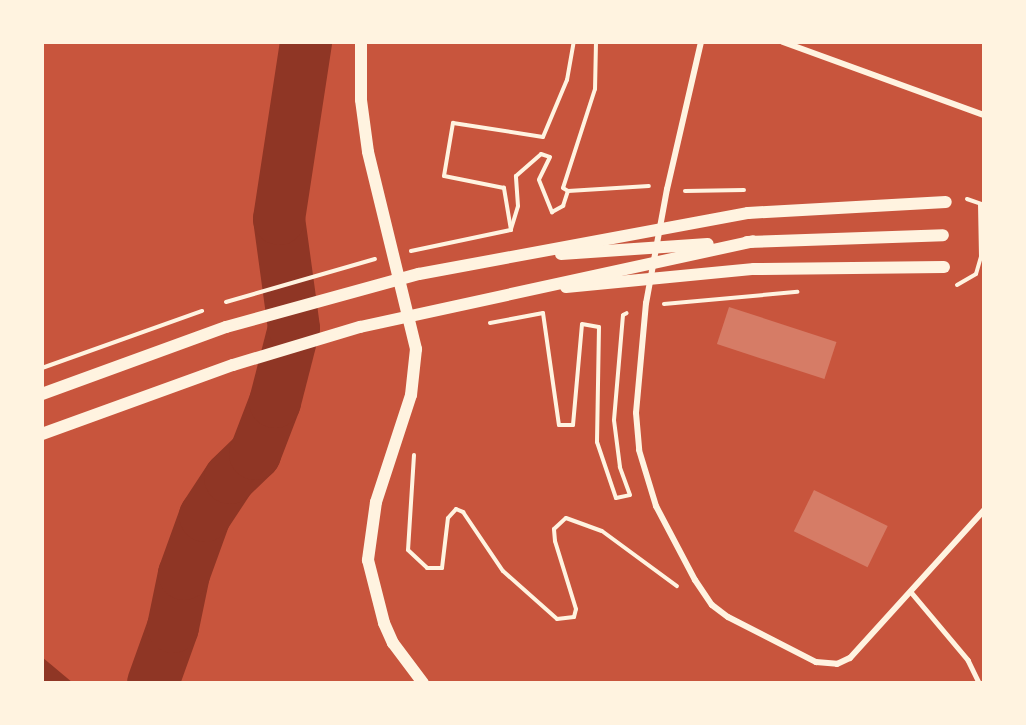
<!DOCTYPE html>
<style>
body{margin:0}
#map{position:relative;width:1026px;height:725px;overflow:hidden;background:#c8553d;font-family:"Source Sans 3",sans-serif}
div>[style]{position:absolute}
.water>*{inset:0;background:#8f3625}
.river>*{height:52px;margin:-26px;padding:0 26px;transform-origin:26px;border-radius:26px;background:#8f3625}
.building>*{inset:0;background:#d67c66;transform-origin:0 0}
.path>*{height:4px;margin:-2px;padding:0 2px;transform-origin:2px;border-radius:2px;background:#fff3e0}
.service>*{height:4.5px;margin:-2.25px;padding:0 2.25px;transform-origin:2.25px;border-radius:2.25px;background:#fff3e0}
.minor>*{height:6px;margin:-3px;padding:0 3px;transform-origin:3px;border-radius:3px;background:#fff3e0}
.secondary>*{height:12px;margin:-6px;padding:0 6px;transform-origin:6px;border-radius:6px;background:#fff3e0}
span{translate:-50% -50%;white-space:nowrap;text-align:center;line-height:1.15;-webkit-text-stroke:5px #fff3e0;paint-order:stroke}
.frame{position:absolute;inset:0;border:44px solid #fff3e0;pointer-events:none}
</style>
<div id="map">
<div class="water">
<i style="clip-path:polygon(42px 657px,73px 683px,42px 683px)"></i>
</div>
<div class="river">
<i style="left:153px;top:683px;width:59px;rotate:-70.3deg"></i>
<i style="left:173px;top:627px;width:54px;rotate:-78.3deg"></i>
<i style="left:184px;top:574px;width:62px;rotate:-70.1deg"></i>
<i style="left:205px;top:516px;width:45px;rotate:-56.7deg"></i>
<i style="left:230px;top:478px;width:35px;rotate:-44deg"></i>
<i style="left:255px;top:454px;width:56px;rotate:-69deg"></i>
<i style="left:275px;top:402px;width:76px;rotate:-75.6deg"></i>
<i style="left:294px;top:328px;width:110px;rotate:-97.8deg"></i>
<i style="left:279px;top:219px;width:179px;rotate:-81.3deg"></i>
</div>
<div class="building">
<i style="left:729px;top:307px;width:113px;height:39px;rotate:18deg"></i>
<i style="left:814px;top:490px;width:82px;height:46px;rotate:26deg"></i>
</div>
<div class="path">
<i style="left:596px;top:42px;width:47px;rotate:91.2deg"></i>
<i style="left:595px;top:89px;width:104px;rotate:107.9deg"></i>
<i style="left:563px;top:188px;width:6px;rotate:31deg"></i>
<i style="left:568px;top:191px;width:81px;rotate:-3.5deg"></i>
<i style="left:685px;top:191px;width:59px;rotate:-1deg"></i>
<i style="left:967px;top:199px;width:18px;rotate:19deg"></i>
<i style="left:511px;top:229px;width:24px;rotate:-73deg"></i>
<i style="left:518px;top:206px;width:30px;rotate:-94deg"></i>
<i style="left:516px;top:176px;width:33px;rotate:-41deg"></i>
<i style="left:541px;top:154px;width:9px;rotate:18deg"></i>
<i style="left:550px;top:157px;width:25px;rotate:116deg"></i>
<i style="left:539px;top:180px;width:35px;rotate:68deg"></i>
<i style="left:552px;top:212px;width:13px;rotate:-29deg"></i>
<i style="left:563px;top:206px;width:16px;rotate:-72deg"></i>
<i style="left:511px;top:230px;width:43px;rotate:-99.5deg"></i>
<i style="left:504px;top:188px;width:61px;rotate:-168.7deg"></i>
<i style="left:444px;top:176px;width:54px;rotate:-80.4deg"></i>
<i style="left:453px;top:123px;width:91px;rotate:8.8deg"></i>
<i style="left:543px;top:137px;width:62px;rotate:-67.2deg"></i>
<i style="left:567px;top:80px;width:39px;rotate:-80deg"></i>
<i style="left:411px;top:251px;width:102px;rotate:-11.9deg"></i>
<i style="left:957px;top:285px;width:22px;rotate:-30deg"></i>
<i style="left:976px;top:274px;width:19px;rotate:-74deg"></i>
<i style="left:981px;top:256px;width:51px;rotate:-91.1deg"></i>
<i style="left:226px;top:302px;width:155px;rotate:-16.1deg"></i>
<i style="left:664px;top:304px;width:134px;rotate:-5.2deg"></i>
<i style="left:490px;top:323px;width:54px;rotate:-10.7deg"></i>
<i style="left:543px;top:313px;width:113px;rotate:81.9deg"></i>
<i style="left:559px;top:425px;width:14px"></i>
<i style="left:573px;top:425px;width:101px;rotate:-84.9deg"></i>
<i style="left:582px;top:324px;width:17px;rotate:10deg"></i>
<i style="left:599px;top:327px;width:115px;rotate:91deg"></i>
<i style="left:597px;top:442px;width:59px;rotate:71.3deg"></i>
<i style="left:616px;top:498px;width:14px;rotate:-12deg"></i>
<i style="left:630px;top:495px;width:30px;rotate:-110deg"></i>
<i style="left:620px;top:467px;width:47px;rotate:-97.3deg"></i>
<i style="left:614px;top:420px;width:105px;rotate:-85.1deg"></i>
<i style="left:623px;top:315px;width:4px;rotate:-27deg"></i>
<i style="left:42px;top:368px;width:170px;rotate:-19.6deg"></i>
<i style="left:414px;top:455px;width:95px;rotate:93.6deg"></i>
<i style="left:408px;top:550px;width:26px;rotate:43deg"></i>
<i style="left:427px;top:568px;width:15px"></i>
<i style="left:442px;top:568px;width:50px;rotate:-83.2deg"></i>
<i style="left:448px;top:518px;width:12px;rotate:-48deg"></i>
<i style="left:456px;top:509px;width:8px;rotate:23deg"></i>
<i style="left:463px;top:512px;width:71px;rotate:55.9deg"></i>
<i style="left:503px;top:571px;width:72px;rotate:41.6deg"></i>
<i style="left:557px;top:619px;width:17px;rotate:-7deg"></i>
<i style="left:574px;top:617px;width:8px;rotate:-76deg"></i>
<i style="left:576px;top:609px;width:71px;rotate:-107.2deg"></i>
<i style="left:555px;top:541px;width:12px;rotate:-95deg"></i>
<i style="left:554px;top:529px;width:16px;rotate:-43deg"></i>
<i style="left:566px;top:518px;width:38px;rotate:20deg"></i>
<i style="left:602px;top:531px;width:93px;rotate:36.3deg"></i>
</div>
<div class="service">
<i style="left:911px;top:592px;width:89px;rotate:50deg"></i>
<i style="left:968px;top:660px;width:25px;rotate:64deg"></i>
</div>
<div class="minor">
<i style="left:701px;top:42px;width:151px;rotate:103deg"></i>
<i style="left:667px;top:189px;width:116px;rotate:100.4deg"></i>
<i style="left:646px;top:303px;width:110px;rotate:95.2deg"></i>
<i style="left:636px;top:413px;width:37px;rotate:85deg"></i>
<i style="left:639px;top:450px;width:59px;rotate:73.1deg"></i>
<i style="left:656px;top:506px;width:84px;rotate:62.2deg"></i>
<i style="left:695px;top:580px;width:30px;rotate:56deg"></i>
<i style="left:712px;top:605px;width:20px;rotate:37deg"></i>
<i style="left:728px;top:617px;width:99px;rotate:27.1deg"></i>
<i style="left:816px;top:662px;width:21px;rotate:5deg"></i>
<i style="left:837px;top:664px;width:14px;rotate:-25deg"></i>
<i style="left:850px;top:658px;width:200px;rotate:-47.8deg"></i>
<i style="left:783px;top:42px;width:214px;rotate:20deg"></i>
</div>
<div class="secondary">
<i style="left:361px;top:42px;width:58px;rotate:90deg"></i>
<i style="left:361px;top:100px;width:52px;rotate:82.3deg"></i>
<i style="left:368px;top:152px;width:203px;rotate:76.3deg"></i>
<i style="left:416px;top:349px;width:46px;rotate:96.2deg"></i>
<i style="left:411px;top:395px;width:113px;rotate:108.1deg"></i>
<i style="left:376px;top:502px;width:59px;rotate:97.9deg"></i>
<i style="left:368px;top:560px;width:65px;rotate:75.7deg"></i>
<i style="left:384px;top:623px;width:22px;rotate:66deg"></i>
<i style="left:393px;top:643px;width:50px;rotate:53.1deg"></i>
<i style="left:747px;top:242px;width:196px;rotate:-2deg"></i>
<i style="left:561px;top:254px;width:147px;rotate:-3.9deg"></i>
<i style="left:566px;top:287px;width:189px;rotate:-5.5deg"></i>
<i style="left:754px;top:269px;width:190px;rotate:-0.6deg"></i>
<i style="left:42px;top:394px;width:196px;rotate:-20deg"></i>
<i style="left:226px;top:327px;width:200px;rotate:-15.4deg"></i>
<i style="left:419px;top:274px;width:335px;rotate:-10.5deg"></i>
<i style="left:748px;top:213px;width:198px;rotate:-3.2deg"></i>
<i style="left:42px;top:434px;width:203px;rotate:-19.9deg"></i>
<i style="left:233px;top:365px;width:133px;rotate:-16.7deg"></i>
<i style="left:360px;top:327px;width:402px;rotate:-12.3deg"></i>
</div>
<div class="frame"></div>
</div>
